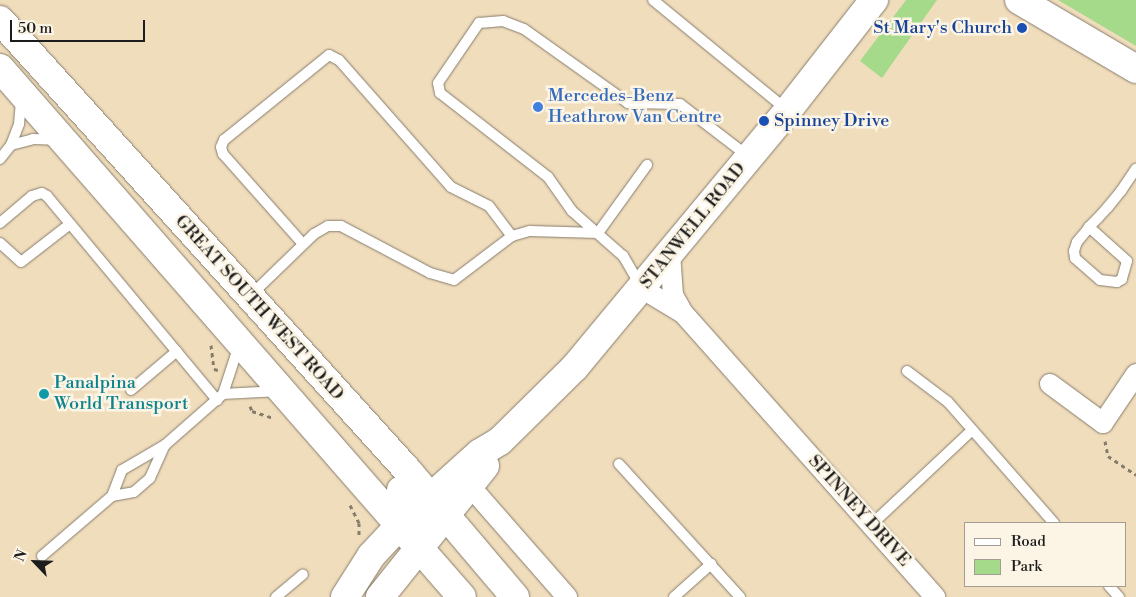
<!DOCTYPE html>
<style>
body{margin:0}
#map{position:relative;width:1136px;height:597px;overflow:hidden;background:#f0ddbc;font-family:"Libre Bodoni",serif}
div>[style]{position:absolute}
.green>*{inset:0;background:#a5da8a}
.path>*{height:3px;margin-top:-1.5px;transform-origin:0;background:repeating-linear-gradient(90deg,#867c6c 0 4px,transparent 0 8px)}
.roads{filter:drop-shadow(0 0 1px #867c6c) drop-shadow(0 0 1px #867c6c)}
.lane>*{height:10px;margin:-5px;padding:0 5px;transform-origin:5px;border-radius:5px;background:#fff}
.street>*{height:20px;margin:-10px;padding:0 10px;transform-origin:10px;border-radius:10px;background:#fff}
.secondary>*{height:28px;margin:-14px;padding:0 14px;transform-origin:14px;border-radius:14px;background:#fff}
.highway>*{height:28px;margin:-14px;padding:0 14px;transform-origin:14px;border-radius:14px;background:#fff}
.dots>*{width:14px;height:14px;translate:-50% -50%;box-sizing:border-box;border:2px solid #fcf5e5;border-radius:50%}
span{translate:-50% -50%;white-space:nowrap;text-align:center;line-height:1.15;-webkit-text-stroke:5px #fcf5e5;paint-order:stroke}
.transit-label{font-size:18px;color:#164399}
.right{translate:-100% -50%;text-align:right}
.left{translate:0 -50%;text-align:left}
.shop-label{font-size:18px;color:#366cbe}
.street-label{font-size:18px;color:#1c1c1c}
.culture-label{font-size:18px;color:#0d838f}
.legend{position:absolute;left:964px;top:522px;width:162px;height:65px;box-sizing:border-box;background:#fcf5e5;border:1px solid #a29e95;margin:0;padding:6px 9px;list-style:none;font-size:15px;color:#1c1c1c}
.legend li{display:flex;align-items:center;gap:10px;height:25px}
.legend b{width:25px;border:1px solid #a29e95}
.north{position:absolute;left:10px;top:537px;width:50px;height:50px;-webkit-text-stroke:4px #fcf5e5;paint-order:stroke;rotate:294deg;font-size:14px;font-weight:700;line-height:20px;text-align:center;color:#1c1c1c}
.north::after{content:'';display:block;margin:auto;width:18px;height:22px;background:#1c1c1c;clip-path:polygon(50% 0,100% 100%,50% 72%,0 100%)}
.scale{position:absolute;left:10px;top:20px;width:135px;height:22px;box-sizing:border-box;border:2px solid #1c1c1c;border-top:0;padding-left:6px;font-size:15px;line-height:18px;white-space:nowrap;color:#1c1c1c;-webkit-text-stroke:4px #fcf5e5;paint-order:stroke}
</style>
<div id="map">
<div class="green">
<i style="clip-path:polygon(906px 0,937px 0,882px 78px,860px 61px)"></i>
<i style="clip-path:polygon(1058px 0,1136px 0,1136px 46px)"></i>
</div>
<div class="path">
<i style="left:211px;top:345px;width:24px;rotate:83deg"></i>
<i style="left:214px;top:369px;width:4px;rotate:14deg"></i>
<i style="left:250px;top:406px;width:5px;rotate:68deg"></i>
<i style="left:252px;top:411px;width:23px;rotate:18deg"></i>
<i style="left:1105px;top:441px;width:15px;rotate:79deg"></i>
<i style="left:1108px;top:456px;width:34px;rotate:34deg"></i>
<i style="left:350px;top:505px;width:20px;rotate:63deg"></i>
<i style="left:359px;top:523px;width:13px;rotate:90deg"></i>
</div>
<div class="roads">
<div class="lane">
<i style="left:653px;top:0;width:173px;rotate:39.4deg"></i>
<i style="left:11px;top:145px;width:23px;rotate:-15deg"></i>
<i style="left:33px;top:139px;width:24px;rotate:2deg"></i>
<i style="left:0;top:159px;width:18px;rotate:-52deg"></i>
<i style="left:11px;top:145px;width:22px;rotate:-69deg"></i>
<i style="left:19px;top:124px;width:24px;rotate:-85deg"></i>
<i style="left:0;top:223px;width:42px;rotate:-40.2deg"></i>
<i style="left:32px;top:196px;width:10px;rotate:-17deg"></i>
<i style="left:42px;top:193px;width:6px;rotate:31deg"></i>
<i style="left:47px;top:196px;width:266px;rotate:50.2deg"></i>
<i style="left:1089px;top:227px;width:51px;rotate:41.8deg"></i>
<i style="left:1127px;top:261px;width:19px;rotate:106deg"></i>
<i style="left:1122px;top:279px;width:6px;rotate:149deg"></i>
<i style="left:1117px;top:282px;width:17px;rotate:-173deg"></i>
<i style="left:1100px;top:280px;width:33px;rotate:-139deg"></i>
<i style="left:1075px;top:258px;width:7px;rotate:-98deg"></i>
<i style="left:1074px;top:251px;width:9px;rotate:-72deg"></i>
<i style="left:1077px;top:242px;width:16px;rotate:-50deg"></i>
<i style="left:1087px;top:230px;width:4px;rotate:-56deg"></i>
<i style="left:1089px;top:227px;width:13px;rotate:-45deg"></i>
<i style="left:1098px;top:218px;width:15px;rotate:-48deg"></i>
<i style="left:1108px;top:207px;width:21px;rotate:-51deg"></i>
<i style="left:1121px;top:191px;width:27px;rotate:-56deg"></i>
<i style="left:598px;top:233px;width:84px;rotate:-54.2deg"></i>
<i style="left:0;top:243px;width:28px;rotate:42deg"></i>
<i style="left:21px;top:262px;width:62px;rotate:-37.8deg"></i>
<i style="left:303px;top:244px;width:120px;rotate:-131.6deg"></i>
<i style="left:223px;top:154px;width:7px;rotate:-106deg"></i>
<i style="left:221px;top:147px;width:8px;rotate:-67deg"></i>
<i style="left:224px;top:140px;width:135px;rotate:-39deg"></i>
<i style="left:329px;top:55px;width:11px;rotate:27deg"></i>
<i style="left:339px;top:60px;width:169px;rotate:48.6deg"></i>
<i style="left:451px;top:187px;width:42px;rotate:26.6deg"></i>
<i style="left:489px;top:206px;width:38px;rotate:53deg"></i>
<i style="left:640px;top:285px;width:34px;rotate:-120deg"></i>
<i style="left:623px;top:256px;width:68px;rotate:-138.6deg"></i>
<i style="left:572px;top:211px;width:42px;rotate:-125.2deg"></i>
<i style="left:548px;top:177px;width:137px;rotate:-142.1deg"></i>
<i style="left:440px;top:93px;width:10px;rotate:-101deg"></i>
<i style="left:438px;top:83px;width:73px;rotate:-55.7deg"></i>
<i style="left:479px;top:23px;width:24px;rotate:-5deg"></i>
<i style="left:503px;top:21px;width:22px;rotate:21deg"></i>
<i style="left:524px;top:29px;width:128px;rotate:35.4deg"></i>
<i style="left:628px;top:103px;width:52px;rotate:1.1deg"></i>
<i style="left:680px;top:104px;width:87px;rotate:37.5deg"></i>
<i style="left:250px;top:296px;width:89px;rotate:-44.1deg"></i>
<i style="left:314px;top:234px;width:16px;rotate:-30deg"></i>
<i style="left:328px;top:226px;width:13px"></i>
<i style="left:341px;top:226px;width:101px;rotate:27.8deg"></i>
<i style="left:430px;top:273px;width:25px;rotate:16deg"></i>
<i style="left:454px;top:280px;width:73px;rotate:-37.2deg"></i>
<i style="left:512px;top:236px;width:19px;rotate:-16deg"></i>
<i style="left:530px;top:231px;width:68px;rotate:1.7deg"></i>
<i style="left:907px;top:371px;width:51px;rotate:37.1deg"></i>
<i style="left:948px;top:402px;width:161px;rotate:48.8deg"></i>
<i style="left:131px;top:390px;width:60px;rotate:-40.3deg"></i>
<i style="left:223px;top:394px;width:56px;rotate:-3.1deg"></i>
<i style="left:619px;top:464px;width:180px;rotate:47.7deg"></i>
<i style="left:112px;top:496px;width:22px;rotate:-10deg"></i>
<i style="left:134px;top:492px;width:21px;rotate:-41deg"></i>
<i style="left:150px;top:478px;width:36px;rotate:-66deg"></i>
<i style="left:871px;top:525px;width:139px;rotate:-43.2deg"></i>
<i style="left:42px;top:556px;width:92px;rotate:-40.6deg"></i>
<i style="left:112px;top:496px;width:28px;rotate:-69deg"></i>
<i style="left:122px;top:470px;width:50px;rotate:-30.2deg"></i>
<i style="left:165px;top:445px;width:77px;rotate:-41.3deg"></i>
<i style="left:223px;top:394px;width:52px;rotate:-71.9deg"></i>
<i style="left:1109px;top:586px;width:15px;rotate:48deg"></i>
<i style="left:276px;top:597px;width:35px;rotate:-40deg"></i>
<i style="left:674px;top:597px;width:50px;rotate:-41.7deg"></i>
</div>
<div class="street">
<i style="left:670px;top:253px;width:42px;rotate:85.9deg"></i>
<i style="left:673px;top:295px;width:21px;rotate:61deg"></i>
<i style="left:683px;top:313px;width:380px;rotate:48.4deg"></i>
<i style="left:641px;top:288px;width:47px;rotate:31deg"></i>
<i style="left:1050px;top:384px;width:66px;rotate:36.3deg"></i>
<i style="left:1103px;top:423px;width:59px;rotate:-56deg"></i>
<i style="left:469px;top:485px;width:149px;rotate:48.8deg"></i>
</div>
<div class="secondary">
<i style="left:1019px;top:0;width:136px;rotate:30.5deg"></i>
<i style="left:345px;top:597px;width:49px;rotate:-57.6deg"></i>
<i style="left:371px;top:556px;width:40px;rotate:-47deg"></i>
<i style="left:398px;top:527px;width:110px;rotate:-42.1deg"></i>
<i style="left:480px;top:453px;width:23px;rotate:-31deg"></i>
<i style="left:500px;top:441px;width:105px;rotate:-44.6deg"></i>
<i style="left:575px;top:367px;width:334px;rotate:-50.3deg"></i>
<i style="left:788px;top:110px;width:140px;rotate:-52deg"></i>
<i style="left:380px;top:597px;width:168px;rotate:-51.3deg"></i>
</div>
<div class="highway">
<i style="left:0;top:20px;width:610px;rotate:47.86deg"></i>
<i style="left:409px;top:472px;width:164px;rotate:49.7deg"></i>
<i style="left:0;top:68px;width:702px;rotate:48.87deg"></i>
<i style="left:401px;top:490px;width:50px;rotate:53.1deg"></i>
</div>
</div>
<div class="dots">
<i style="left:1022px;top:28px;background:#1a4fb4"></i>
<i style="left:538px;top:107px;background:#3f7fe0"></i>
<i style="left:764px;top:121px;background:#1a4fb4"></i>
<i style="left:44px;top:394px;background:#0f9aa8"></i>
</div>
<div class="transit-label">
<span class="right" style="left:1012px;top:28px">St Mary's Church</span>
<span class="left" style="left:774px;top:121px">Spinney Drive</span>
</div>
<div class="shop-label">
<span class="left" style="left:548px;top:107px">Mercedes-Benz<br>Heathrow Van Centre</span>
</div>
<div class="street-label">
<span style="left:693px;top:226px;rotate:-51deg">STANWELL ROAD</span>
<span style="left:259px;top:308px;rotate:48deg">GREAT SOUTH WEST ROAD</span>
<span style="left:859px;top:511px;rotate:48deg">SPINNEY DRIVE</span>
</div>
<div class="culture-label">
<span class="left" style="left:54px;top:394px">Panalpina<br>World Transport</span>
</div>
<ul class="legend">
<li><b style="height:6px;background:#fff"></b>Road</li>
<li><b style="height:14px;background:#a5da8a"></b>Park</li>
</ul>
<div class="north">N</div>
<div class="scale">50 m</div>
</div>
